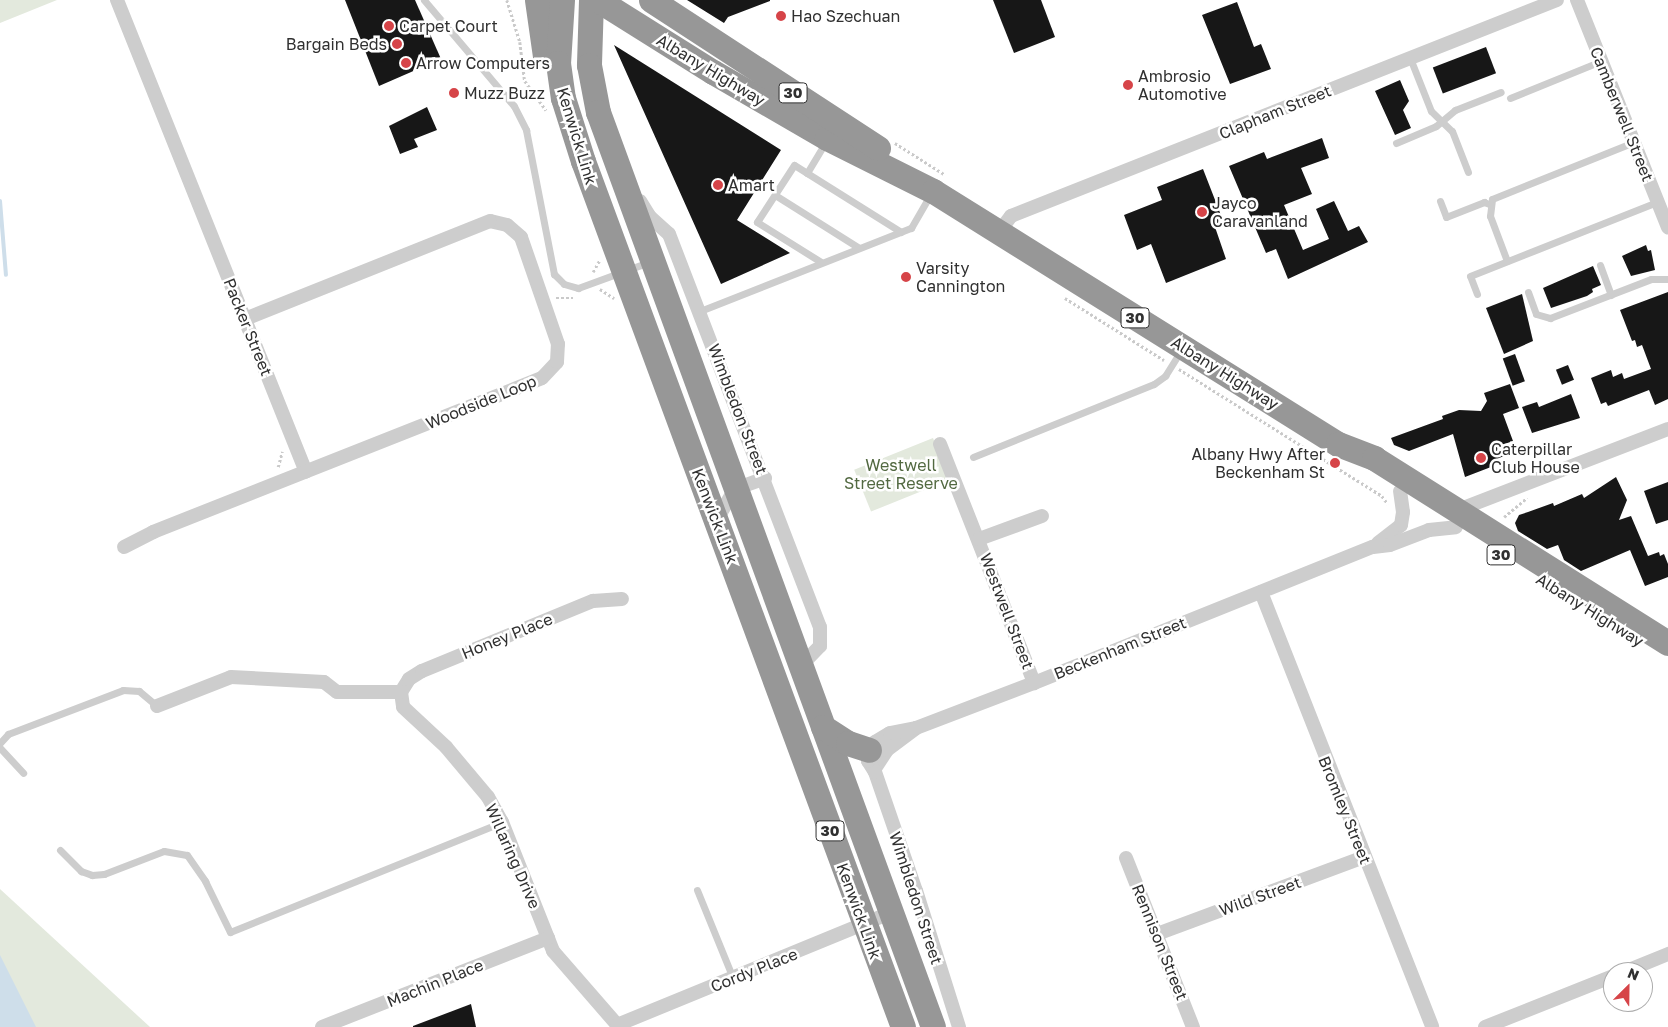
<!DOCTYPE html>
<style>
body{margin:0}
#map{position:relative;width:1668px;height:1027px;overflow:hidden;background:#fff;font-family:"Golos Text",sans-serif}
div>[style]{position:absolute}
.green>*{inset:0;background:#e3e9dd;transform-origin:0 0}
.water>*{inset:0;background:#cedeea}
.stream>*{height:4px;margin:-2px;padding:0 2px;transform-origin:2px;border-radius:2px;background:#cedeea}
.building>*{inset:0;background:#171717;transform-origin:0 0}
.path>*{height:2.5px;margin-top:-1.25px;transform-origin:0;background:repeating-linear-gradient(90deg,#cacaca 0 2.5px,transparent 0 5px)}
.lane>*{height:7px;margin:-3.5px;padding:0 3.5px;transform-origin:3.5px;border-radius:3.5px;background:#cdcdcd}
.street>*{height:14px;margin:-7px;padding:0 7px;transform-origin:7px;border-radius:7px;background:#cdcdcd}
.highway>*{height:25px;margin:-12.5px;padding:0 12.5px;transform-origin:12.5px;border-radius:12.5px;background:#979797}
.dots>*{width:14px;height:14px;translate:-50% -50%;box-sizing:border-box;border:2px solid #fff;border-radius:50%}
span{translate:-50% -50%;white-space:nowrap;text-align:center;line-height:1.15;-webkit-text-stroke:5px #fff;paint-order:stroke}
.shield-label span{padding:1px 4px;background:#fff;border:1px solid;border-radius:4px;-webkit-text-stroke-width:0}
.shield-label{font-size:15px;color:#303030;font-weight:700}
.poi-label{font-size:16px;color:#303030}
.left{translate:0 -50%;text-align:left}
.right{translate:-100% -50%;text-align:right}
.street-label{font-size:16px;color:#303030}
.park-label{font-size:16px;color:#526941}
.north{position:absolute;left:1603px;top:962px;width:50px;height:50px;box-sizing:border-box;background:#fff;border:1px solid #acacac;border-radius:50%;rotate:23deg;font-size:14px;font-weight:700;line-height:20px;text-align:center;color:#303030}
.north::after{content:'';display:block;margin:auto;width:18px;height:22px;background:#d64448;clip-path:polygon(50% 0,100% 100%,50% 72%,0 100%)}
</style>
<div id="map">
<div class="green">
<i style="clip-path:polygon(0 0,57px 0,0 23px)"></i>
<i style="left:933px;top:438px;width:45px;height:85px;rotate:68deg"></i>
<i style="clip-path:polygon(0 889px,150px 1027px,0 1027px)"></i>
</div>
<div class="water">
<i style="clip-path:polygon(0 955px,36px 1027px,0 1027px)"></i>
</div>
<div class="stream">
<i style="left:0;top:201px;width:74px;rotate:85.4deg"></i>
</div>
<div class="building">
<i style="clip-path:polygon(345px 0,415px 0,441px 59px,379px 86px)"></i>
<i style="clip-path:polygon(687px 0,770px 0,770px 1px,728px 17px,724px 23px)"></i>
<i style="clip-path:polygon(993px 0,1041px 0,1055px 37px,1014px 53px)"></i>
<i style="clip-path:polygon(1237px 2px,1254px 47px,1261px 44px,1271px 69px,1230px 84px,1202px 15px)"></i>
<i style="clip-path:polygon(614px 45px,781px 150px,737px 220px,790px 253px,721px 284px)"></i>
<i style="left:1486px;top:47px;width:28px;height:57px;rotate:69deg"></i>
<i style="clip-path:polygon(1400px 80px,1409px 101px,1403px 110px,1411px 128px,1395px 135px,1375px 91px)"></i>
<i style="clip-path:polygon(427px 107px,437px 130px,414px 139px,418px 147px,400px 154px,389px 126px)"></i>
<i style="clip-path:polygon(1322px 138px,1329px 158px,1301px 168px,1312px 194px,1284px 205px,1303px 250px,1329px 239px,1316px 209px,1334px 201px,1348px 231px,1359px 226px,1368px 242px,1288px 279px,1276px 249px,1266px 253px,1229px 166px,1264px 152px,1267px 159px)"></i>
<i style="clip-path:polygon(1203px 169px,1224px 223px,1215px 227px,1226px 259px,1166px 283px,1151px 244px,1137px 250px,1124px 215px,1162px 200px,1157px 187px)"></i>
<i style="clip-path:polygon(1646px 245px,1648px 251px,1651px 250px,1655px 270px,1631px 276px,1622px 256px)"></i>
<i style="clip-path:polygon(1593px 266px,1601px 285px,1592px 289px,1593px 292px,1587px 296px,1551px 308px,1543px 288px)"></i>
<i style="clip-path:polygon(1668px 292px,1668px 399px,1655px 405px,1649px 390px,1608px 406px,1606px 402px,1601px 404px,1591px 378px,1611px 370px,1613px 377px,1622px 373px,1624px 379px,1651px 369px,1642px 345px,1637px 347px,1635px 340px,1632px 341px,1620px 310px)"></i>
<i style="clip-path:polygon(1522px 294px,1533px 341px,1504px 354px,1486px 308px)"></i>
<i style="left:1515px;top:354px;width:29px;height:13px;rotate:70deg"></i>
<i style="left:1568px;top:365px;width:16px;height:13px;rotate:68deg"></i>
<i style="clip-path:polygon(1510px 384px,1519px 408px,1503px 414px,1513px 441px,1499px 446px,1504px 456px,1494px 460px,1491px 467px,1465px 477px,1453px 434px,1409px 451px,1394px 445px,1391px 438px,1443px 419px,1442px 416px,1459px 410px,1481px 411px,1487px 401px,1484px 393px)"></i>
<i style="clip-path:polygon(1571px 394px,1580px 418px,1532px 433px,1522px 407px,1537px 402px,1539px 407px)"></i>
<i style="clip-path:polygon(1616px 477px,1627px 500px,1619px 520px,1631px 516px,1648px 556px,1659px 552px,1660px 556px,1664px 554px,1668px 564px,1668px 577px,1645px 586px,1630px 550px,1581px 571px,1564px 560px,1558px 545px,1547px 549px,1518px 531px,1515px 523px,1519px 515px,1528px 512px,1553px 503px,1554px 506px,1582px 494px,1584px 498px)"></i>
<i style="clip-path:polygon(1668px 482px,1668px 520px,1656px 524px,1644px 491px)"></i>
<i style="clip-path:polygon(471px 1004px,476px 1027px,413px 1027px,413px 1026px)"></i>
</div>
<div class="path">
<i style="left:507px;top:0;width:44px;rotate:72.8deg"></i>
<i style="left:520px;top:42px;width:39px;rotate:83deg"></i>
<i style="left:525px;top:81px;width:36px;rotate:54deg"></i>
<i style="left:895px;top:143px;width:58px;rotate:32.3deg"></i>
<i style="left:593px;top:272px;width:13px;rotate:-61deg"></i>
<i style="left:600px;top:289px;width:17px;rotate:33deg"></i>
<i style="left:556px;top:298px;width:17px"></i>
<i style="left:1065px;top:298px;width:117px;rotate:32.1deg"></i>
<i style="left:1179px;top:369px;width:239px;rotate:32deg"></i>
<i style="left:1382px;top:496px;width:10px;rotate:53deg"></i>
<i style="left:278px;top:467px;width:16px;rotate:-75deg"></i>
<i style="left:1504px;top:517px;width:30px;rotate:-40deg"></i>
</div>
<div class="lane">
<i style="left:424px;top:0;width:139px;rotate:49.7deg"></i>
<i style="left:514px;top:106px;width:27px;rotate:63deg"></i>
<i style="left:526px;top:130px;width:147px;rotate:79deg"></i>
<i style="left:554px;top:274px;width:14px;rotate:45deg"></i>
<i style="left:564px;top:284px;width:15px;rotate:16deg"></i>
<i style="left:578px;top:288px;width:76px;rotate:-20.1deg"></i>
<i style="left:1410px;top:58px;width:57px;rotate:68.4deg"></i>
<i style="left:1431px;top:111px;width:29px;rotate:44deg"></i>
<i style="left:1452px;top:131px;width:44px;rotate:68.7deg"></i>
<i style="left:1510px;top:98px;width:98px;rotate:-22.1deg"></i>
<i style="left:825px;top:143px;width:35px;rotate:121deg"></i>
<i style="left:807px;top:173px;width:111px;rotate:32.1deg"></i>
<i style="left:1396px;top:143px;width:43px;rotate:-23deg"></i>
<i style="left:1436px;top:126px;width:25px;rotate:-40deg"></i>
<i style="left:1455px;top:110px;width:49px;rotate:-21.4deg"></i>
<i style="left:807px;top:173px;width:15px;rotate:-148deg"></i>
<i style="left:794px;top:165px;width:68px;rotate:123deg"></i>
<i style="left:757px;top:222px;width:75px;rotate:32deg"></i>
<i style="left:775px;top:195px;width:99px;rotate:32.2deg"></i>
<i style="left:1440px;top:201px;width:17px;rotate:69deg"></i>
<i style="left:1446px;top:217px;width:41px;rotate:-21.5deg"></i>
<i style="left:1484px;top:202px;width:5px;rotate:22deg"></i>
<i style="left:1507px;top:261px;width:48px;rotate:-110.7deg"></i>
<i style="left:1490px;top:216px;width:17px;rotate:-83deg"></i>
<i style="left:1492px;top:199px;width:153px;rotate:-21.9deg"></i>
<i style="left:1600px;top:265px;width:32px;rotate:70deg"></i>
<i style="left:1528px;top:292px;width:23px;rotate:70deg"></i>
<i style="left:1536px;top:314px;width:15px;rotate:16deg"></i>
<i style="left:1550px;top:318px;width:108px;rotate:-21.1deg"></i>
<i style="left:1651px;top:279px;width:17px"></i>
<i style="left:1477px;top:294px;width:19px;rotate:-111deg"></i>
<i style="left:1470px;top:276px;width:201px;rotate:-21.6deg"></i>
<i style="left:700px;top:311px;width:227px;rotate:-21.5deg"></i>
<i style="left:911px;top:228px;width:39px;rotate:-60deg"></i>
<i style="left:973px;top:457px;width:195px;rotate:-22deg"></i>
<i style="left:1154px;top:384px;width:14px;rotate:-36deg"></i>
<i style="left:1165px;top:376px;width:28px;rotate:-58deg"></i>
<i style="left:0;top:743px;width:12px;rotate:-48deg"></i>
<i style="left:8px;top:734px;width:123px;rotate:-20.9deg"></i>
<i style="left:123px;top:690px;width:16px;rotate:4deg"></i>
<i style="left:139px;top:691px;width:23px;rotate:40deg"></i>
<i style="left:0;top:748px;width:34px;rotate:47deg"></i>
<i style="left:60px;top:850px;width:30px;rotate:45deg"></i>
<i style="left:81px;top:871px;width:12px;rotate:20deg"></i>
<i style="left:92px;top:875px;width:12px;rotate:-5deg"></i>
<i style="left:104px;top:874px;width:64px;rotate:-21deg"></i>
<i style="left:164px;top:851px;width:23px;rotate:10deg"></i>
<i style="left:187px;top:855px;width:32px;rotate:55deg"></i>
<i style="left:205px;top:881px;width:57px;rotate:63.9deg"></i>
<i style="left:230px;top:932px;width:293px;rotate:-22deg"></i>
<i style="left:697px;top:890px;width:95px;rotate:67.8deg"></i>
</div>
<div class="street">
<i style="left:117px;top:0;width:508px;rotate:68.18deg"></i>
<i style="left:1577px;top:0;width:245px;rotate:68.2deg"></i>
<i style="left:640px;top:201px;width:19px;rotate:58deg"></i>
<i style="left:650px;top:217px;width:25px;rotate:42deg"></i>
<i style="left:669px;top:234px;width:421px;rotate:69deg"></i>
<i style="left:820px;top:627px;width:19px;rotate:90deg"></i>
<i style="left:820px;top:646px;width:28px;rotate:134deg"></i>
<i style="left:999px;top:232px;width:20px;rotate:-53deg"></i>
<i style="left:1011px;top:216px;width:587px;rotate:-21.58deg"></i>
<i style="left:940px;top:444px;width:257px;rotate:68.5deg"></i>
<i style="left:1458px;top:510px;width:225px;rotate:-21.1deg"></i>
<i style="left:717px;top:519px;width:35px;rotate:-59deg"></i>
<i style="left:735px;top:489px;width:32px;rotate:-20deg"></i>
<i style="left:979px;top:539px;width:67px;rotate:-20.1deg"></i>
<i style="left:1378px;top:543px;width:29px;rotate:-38deg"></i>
<i style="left:1401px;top:525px;width:13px;rotate:-81deg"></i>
<i style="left:1403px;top:512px;width:21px;rotate:-98deg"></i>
<i style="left:124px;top:547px;width:33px;rotate:-27deg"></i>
<i style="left:153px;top:532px;width:418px;rotate:-21.6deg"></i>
<i style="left:542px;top:378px;width:22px;rotate:-47deg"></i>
<i style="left:557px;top:362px;width:18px;rotate:-87deg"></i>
<i style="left:558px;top:344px;width:113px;rotate:-109.1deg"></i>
<i style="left:521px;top:237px;width:18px;rotate:-139deg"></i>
<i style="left:507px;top:225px;width:17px;rotate:-167deg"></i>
<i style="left:490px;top:221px;width:264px;rotate:158.2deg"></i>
<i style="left:1261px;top:592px;width:467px;rotate:68.5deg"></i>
<i style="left:401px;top:692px;width:15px;rotate:82deg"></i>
<i style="left:403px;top:707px;width:59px;rotate:42.9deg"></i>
<i style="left:446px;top:747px;width:65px;rotate:50deg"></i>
<i style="left:488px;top:797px;width:29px;rotate:61deg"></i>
<i style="left:502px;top:822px;width:139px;rotate:68.4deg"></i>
<i style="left:553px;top:951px;width:101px;rotate:49deg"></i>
<i style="left:401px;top:692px;width:15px;rotate:-58deg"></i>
<i style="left:409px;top:679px;width:15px;rotate:-32deg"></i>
<i style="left:422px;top:671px;width:185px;rotate:-22.3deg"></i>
<i style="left:593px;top:601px;width:29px;rotate:-4deg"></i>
<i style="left:157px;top:706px;width:79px;rotate:-21.4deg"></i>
<i style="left:231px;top:677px;width:93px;rotate:3.1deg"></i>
<i style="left:324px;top:682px;width:16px;rotate:38deg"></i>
<i style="left:337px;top:692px;width:64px"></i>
<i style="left:874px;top:770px;width:24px;rotate:-57deg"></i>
<i style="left:887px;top:750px;width:36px;rotate:-37deg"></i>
<i style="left:1126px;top:858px;width:182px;rotate:68.4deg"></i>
<i style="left:1157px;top:934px;width:221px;rotate:-20.4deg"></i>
<i style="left:1624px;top:972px;width:48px;rotate:-22.2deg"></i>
<i style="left:617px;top:1025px;width:295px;rotate:-22.3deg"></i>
<i style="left:322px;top:1027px;width:243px;rotate:-21.5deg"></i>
<i style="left:959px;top:1027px;width:143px;rotate:-107.5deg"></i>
<i style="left:916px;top:891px;width:126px;rotate:-109deg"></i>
<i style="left:875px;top:772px;width:13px;rotate:-122deg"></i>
<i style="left:868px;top:761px;width:11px;rotate:-85deg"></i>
<i style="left:869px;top:750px;width:10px;rotate:-53deg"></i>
<i style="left:875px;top:742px;width:17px;rotate:-31deg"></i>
<i style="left:890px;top:733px;width:26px;rotate:-11deg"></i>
<i style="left:916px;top:728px;width:126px;rotate:-20.9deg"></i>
<i style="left:1034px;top:683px;width:365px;rotate:-21.9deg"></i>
<i style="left:1373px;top:547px;width:17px;rotate:-7deg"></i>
<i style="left:1390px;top:545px;width:42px;rotate:-21deg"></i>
<i style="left:1429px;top:530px;width:27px;rotate:-6deg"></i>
<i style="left:1485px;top:1027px;width:138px;rotate:-21.7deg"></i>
</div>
<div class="highway">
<i style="left:537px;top:0;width:57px;rotate:81.9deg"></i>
<i style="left:562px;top:0;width:63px;rotate:93.6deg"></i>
<i style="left:558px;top:63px;width:35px;rotate:82deg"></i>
<i style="left:563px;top:98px;width:66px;rotate:72.4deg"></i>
<i style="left:583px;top:161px;width:923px;rotate:69.72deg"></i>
<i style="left:591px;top:0;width:65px;rotate:91.8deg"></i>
<i style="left:589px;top:65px;width:48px;rotate:79.2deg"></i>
<i style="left:598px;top:112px;width:974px;rotate:69.89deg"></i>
<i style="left:598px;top:0;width:136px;rotate:32.1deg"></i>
<i style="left:713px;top:72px;width:132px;rotate:30.1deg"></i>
<i style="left:827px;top:138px;width:119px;rotate:26.6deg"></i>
<i style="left:933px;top:191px;width:478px;rotate:32deg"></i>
<i style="left:1338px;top:444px;width:39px;rotate:21deg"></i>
<i style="left:1374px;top:458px;width:347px;rotate:32.2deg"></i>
<i style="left:651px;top:0;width:271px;rotate:33.1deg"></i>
<i style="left:823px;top:727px;width:30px;rotate:33deg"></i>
<i style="left:848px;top:743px;width:22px;rotate:18deg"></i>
</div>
<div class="dots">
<i style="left:781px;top:16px;background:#d64448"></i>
<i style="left:389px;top:26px;background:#d64448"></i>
<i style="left:397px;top:44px;background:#d64448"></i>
<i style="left:406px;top:63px;background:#d64448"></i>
<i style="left:1128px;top:85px;background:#d64448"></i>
<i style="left:454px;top:93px;background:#d64448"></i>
<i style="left:718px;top:185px;background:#d64448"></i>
<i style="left:1202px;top:212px;background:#d64448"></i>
<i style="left:906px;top:277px;background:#d64448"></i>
<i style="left:1481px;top:458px;background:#d64448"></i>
<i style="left:1335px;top:463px;background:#d64448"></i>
</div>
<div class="shield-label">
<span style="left:793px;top:93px">30</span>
<span style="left:1135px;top:318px">30</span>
<span style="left:1501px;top:555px">30</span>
<span style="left:830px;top:831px">30</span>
</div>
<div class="poi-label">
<span class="left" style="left:791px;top:16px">Hao Szechuan</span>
<span class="left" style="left:399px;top:26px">Carpet Court</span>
<span class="right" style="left:387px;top:44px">Bargain Beds</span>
<span class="left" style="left:416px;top:63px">Arrow Computers</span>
<span class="left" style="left:1138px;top:85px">Ambrosio<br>Automotive</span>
<span class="left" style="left:464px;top:93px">Muzz Buzz</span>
<span class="left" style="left:728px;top:185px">Amart</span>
<span class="left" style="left:1212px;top:212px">Jayco<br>Caravanland</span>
<span class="left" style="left:916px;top:277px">Varsity<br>Cannington</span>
<span class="left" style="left:1491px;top:458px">Caterpillar<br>Club House</span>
<span class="right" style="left:1325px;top:463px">Albany Hwy After<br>Beckenham St</span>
</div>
<div class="street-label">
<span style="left:711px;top:70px;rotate:31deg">Albany Highway</span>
<span style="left:1275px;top:112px;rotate:-22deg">Clapham Street</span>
<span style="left:1622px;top:114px;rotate:68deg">Camberwell Street</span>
<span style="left:577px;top:136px;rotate:73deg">Kenwick Link</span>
<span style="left:248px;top:327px;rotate:68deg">Packer Street</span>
<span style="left:1225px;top:373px;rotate:32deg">Albany Highway</span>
<span style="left:481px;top:402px;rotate:-22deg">Woodside Loop</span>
<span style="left:738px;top:409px;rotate:69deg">Wimbledon Street</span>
<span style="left:715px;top:516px;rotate:69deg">Kenwick Link</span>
<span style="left:1590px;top:610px;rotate:32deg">Albany Highway</span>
<span style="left:1007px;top:611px;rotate:69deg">Westwell Street</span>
<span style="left:507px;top:636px;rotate:-22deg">Honey Place</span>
<span style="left:1120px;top:648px;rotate:-22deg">Beckenham Street</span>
<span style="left:1345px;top:810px;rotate:68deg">Bromley Street</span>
<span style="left:513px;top:856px;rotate:66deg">Willaring Drive</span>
<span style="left:1260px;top:896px;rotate:-20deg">Wild Street</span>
<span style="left:916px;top:898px;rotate:72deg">Wimbledon Street</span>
<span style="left:859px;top:911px;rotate:70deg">Kenwick Link</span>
<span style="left:1160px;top:942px;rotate:68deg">Rennison Street</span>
<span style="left:754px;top:970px;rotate:-22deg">Cordy Place</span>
<span style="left:435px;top:983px;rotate:-22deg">Machin Place</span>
</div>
<div class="park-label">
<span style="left:901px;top:474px">Westwell<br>Street Reserve</span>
</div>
<div class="north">N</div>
</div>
